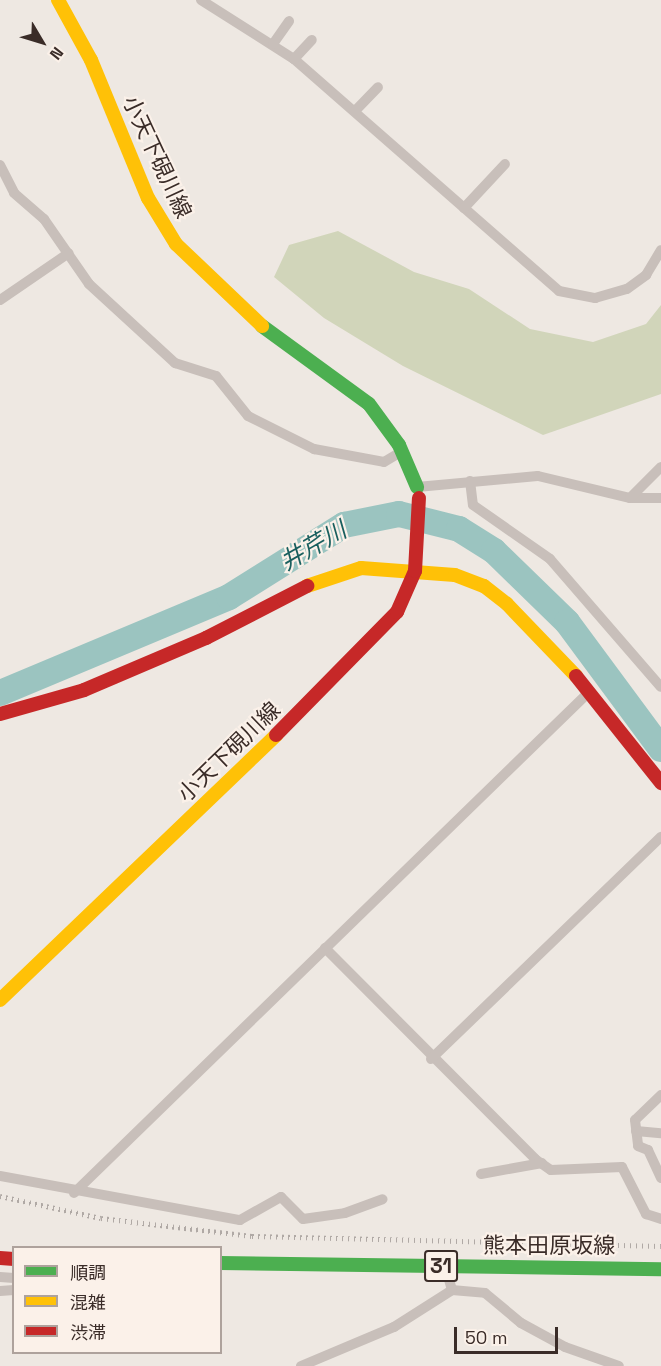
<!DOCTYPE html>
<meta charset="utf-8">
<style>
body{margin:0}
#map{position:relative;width:661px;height:1366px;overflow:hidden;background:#eee8e2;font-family:"Space Grotesk","Noto Sans JP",sans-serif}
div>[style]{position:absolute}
.green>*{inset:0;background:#d1d5ba}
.river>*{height:26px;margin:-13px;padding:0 13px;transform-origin:13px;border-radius:13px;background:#9bc4c0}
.street>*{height:10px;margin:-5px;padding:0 5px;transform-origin:5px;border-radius:5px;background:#c8bfba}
.fast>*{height:14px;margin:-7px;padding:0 7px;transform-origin:7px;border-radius:7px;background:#4caf50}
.slow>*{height:14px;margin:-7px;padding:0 7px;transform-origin:7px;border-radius:7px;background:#ffc107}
.jam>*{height:14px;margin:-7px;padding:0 7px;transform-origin:7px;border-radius:7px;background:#c62828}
.rail>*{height:4.5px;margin-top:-2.25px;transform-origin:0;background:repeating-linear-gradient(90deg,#b0a9a5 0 1.5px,transparent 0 6px)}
span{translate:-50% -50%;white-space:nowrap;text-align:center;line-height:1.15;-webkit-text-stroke:4.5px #fbf1e9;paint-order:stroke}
.shield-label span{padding:2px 4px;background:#fbf1e9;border:2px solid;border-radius:4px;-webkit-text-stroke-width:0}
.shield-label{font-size:21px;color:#3a2c28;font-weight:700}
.street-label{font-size:22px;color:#3a2c28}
.water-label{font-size:24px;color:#195f5e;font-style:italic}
.legend{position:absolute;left:12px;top:1246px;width:210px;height:108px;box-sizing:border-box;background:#fbf1e9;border:2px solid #aea29c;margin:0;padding:8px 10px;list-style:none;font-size:18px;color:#3a2c28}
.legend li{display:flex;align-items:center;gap:12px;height:30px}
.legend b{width:30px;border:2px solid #aea29c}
.north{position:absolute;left:12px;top:12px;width:60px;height:60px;-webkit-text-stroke:4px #fbf1e9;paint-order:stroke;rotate:128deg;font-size:16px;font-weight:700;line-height:24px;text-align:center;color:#3a2c28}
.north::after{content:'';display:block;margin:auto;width:21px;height:27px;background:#3a2c28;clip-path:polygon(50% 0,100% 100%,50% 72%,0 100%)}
.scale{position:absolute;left:454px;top:1327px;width:104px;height:27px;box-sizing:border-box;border:3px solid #3a2c28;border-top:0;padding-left:8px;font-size:18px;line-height:21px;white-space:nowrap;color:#3a2c28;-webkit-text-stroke:4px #fbf1e9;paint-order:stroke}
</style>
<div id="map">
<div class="green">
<i style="clip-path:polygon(338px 231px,414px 272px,469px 289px,530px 329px,593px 342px,646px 324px,661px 305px,661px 394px,543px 435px,403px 366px,324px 318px,274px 277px,289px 245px)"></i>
</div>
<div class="river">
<i style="left:0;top:693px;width:248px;rotate:-22.7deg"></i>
<i style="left:229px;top:597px;width:136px;rotate:-32.1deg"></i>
<i style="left:344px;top:525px;width:56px;rotate:-11.3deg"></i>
<i style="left:399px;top:514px;width:62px;rotate:14deg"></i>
<i style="left:459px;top:529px;width:41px;rotate:32.2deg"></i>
<i style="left:494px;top:551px;width:102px;rotate:44.2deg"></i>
<i style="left:567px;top:622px;width:158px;rotate:53.5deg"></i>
</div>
<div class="street">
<i style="left:201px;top:0;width:110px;rotate:32.4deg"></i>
<i style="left:294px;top:59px;width:352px;rotate:41.2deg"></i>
<i style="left:559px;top:291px;width:37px;rotate:11deg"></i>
<i style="left:595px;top:298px;width:33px;rotate:-16deg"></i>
<i style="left:627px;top:289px;width:24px;rotate:-36deg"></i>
<i style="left:646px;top:275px;width:29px;rotate:-59deg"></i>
<i style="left:273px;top:44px;width:28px;rotate:-55deg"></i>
<i style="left:294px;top:59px;width:26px;rotate:-47deg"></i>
<i style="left:355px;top:111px;width:33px;rotate:-46deg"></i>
<i style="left:0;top:165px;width:31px;rotate:63deg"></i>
<i style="left:14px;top:193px;width:40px;rotate:41deg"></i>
<i style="left:44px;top:219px;width:79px;rotate:55.3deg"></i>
<i style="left:89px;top:284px;width:117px;rotate:42.6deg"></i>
<i style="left:175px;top:363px;width:43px;rotate:17.6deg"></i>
<i style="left:216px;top:376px;width:51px;rotate:51.3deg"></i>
<i style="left:248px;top:416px;width:74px;rotate:26.6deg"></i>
<i style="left:314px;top:449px;width:71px;rotate:10.5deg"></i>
<i style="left:384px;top:462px;width:21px;rotate:-31deg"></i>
<i style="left:464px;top:208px;width:60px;rotate:-47deg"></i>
<i style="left:0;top:300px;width:83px;rotate:-34.3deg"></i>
<i style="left:470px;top:481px;width:24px;rotate:83deg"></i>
<i style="left:473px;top:505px;width:94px;rotate:35deg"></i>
<i style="left:550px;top:559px;width:169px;rotate:49.1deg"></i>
<i style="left:417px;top:487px;width:121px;rotate:-5.2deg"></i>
<i style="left:538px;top:476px;width:95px;rotate:13.4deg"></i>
<i style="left:630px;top:498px;width:31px"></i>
<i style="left:630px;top:498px;width:44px;rotate:-45deg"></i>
<i style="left:325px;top:948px;width:298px;rotate:45.1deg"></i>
<i style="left:535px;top:1159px;width:19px;rotate:35deg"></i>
<i style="left:551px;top:1170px;width:71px;rotate:-2.4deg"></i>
<i style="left:622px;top:1167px;width:53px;rotate:62.9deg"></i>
<i style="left:646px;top:1214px;width:16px;rotate:18deg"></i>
<i style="left:431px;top:1059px;width:320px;rotate:-44deg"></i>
<i style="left:661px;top:1095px;width:36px;rotate:136deg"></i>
<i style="left:635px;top:1120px;width:26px;rotate:83deg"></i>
<i style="left:638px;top:1146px;width:11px;rotate:22deg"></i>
<i style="left:648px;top:1150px;width:31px;rotate:65deg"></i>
<i style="left:636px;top:1131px;width:25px;rotate:5deg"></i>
<i style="left:481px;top:1174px;width:62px;rotate:-10.2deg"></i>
<i style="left:0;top:1176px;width:244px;rotate:10.4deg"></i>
<i style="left:240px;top:1220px;width:47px;rotate:-29.3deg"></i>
<i style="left:281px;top:1197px;width:31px;rotate:45deg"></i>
<i style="left:303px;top:1219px;width:42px;rotate:-8.1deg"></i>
<i style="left:345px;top:1213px;width:40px;rotate:-20.2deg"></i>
<i style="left:74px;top:1193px;width:718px;rotate:-44.21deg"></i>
<i style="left:0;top:1277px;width:14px;rotate:4deg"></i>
<i style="left:452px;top:1290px;width:33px;rotate:5deg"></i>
<i style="left:485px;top:1293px;width:47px;rotate:39.8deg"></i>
<i style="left:521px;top:1323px;width:50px;rotate:28.6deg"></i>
<i style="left:565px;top:1347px;width:57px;rotate:19.4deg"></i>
<i style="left:0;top:1291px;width:14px;rotate:-4deg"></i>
<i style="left:301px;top:1366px;width:101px;rotate:-22.8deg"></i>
<i style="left:394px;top:1327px;width:69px;rotate:-32.5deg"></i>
<i style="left:452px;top:1290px;width:25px;rotate:-106deg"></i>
</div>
<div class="fast">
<i style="left:262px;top:326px;width:132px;rotate:36.1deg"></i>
<i style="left:369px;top:404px;width:51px;rotate:53.8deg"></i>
<i style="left:399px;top:445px;width:46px;rotate:66.8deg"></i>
<i style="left:220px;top:1263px;width:441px;rotate:0.8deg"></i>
</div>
<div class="slow">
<i style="left:58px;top:0;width:68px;rotate:61.2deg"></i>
<i style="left:91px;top:60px;width:149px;rotate:67.6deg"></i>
<i style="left:148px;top:198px;width:54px;rotate:58.7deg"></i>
<i style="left:176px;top:244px;width:119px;rotate:43.6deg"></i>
<i style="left:307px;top:586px;width:57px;rotate:-18.4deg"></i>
<i style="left:361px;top:568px;width:94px;rotate:4.3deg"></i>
<i style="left:455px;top:575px;width:31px;rotate:21deg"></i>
<i style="left:484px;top:586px;width:29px;rotate:38deg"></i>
<i style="left:507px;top:604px;width:100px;rotate:46.2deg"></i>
<i style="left:0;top:1000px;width:383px;rotate:-43.8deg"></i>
</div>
<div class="jam">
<i style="left:576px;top:676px;width:137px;rotate:51.5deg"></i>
<i style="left:0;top:714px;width:87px;rotate:-15.9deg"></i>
<i style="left:84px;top:690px;width:133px;rotate:-23.1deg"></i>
<i style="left:206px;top:638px;width:114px;rotate:-27.2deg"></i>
<i style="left:276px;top:735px;width:173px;rotate:-45.5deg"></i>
<i style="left:397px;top:612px;width:45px;rotate:-66.3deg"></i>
<i style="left:415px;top:571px;width:73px;rotate:-86.9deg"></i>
<i style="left:0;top:1258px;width:14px;rotate:4deg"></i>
</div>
<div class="rail">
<i style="left:0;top:1196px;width:103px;rotate:12.3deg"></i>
<i style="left:101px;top:1218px;width:152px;rotate:6.8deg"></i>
<i style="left:252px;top:1236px;width:409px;rotate:1.4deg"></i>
</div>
<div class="shield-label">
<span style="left:441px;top:1266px">31</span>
</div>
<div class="street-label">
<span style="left:157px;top:157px;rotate:65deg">小天下硯川線</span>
<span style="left:229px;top:752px;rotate:-44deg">小天下硯川線</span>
<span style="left:549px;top:1246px">熊本田原坂線</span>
</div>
<div class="water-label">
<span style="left:313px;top:546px;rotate:-30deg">井芹川</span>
</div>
<ul class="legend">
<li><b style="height:8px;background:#4caf50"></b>順調</li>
<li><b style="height:8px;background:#ffc107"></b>混雑</li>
<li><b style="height:8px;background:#c62828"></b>渋滞</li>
</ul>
<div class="north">N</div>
<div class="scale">50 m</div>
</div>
